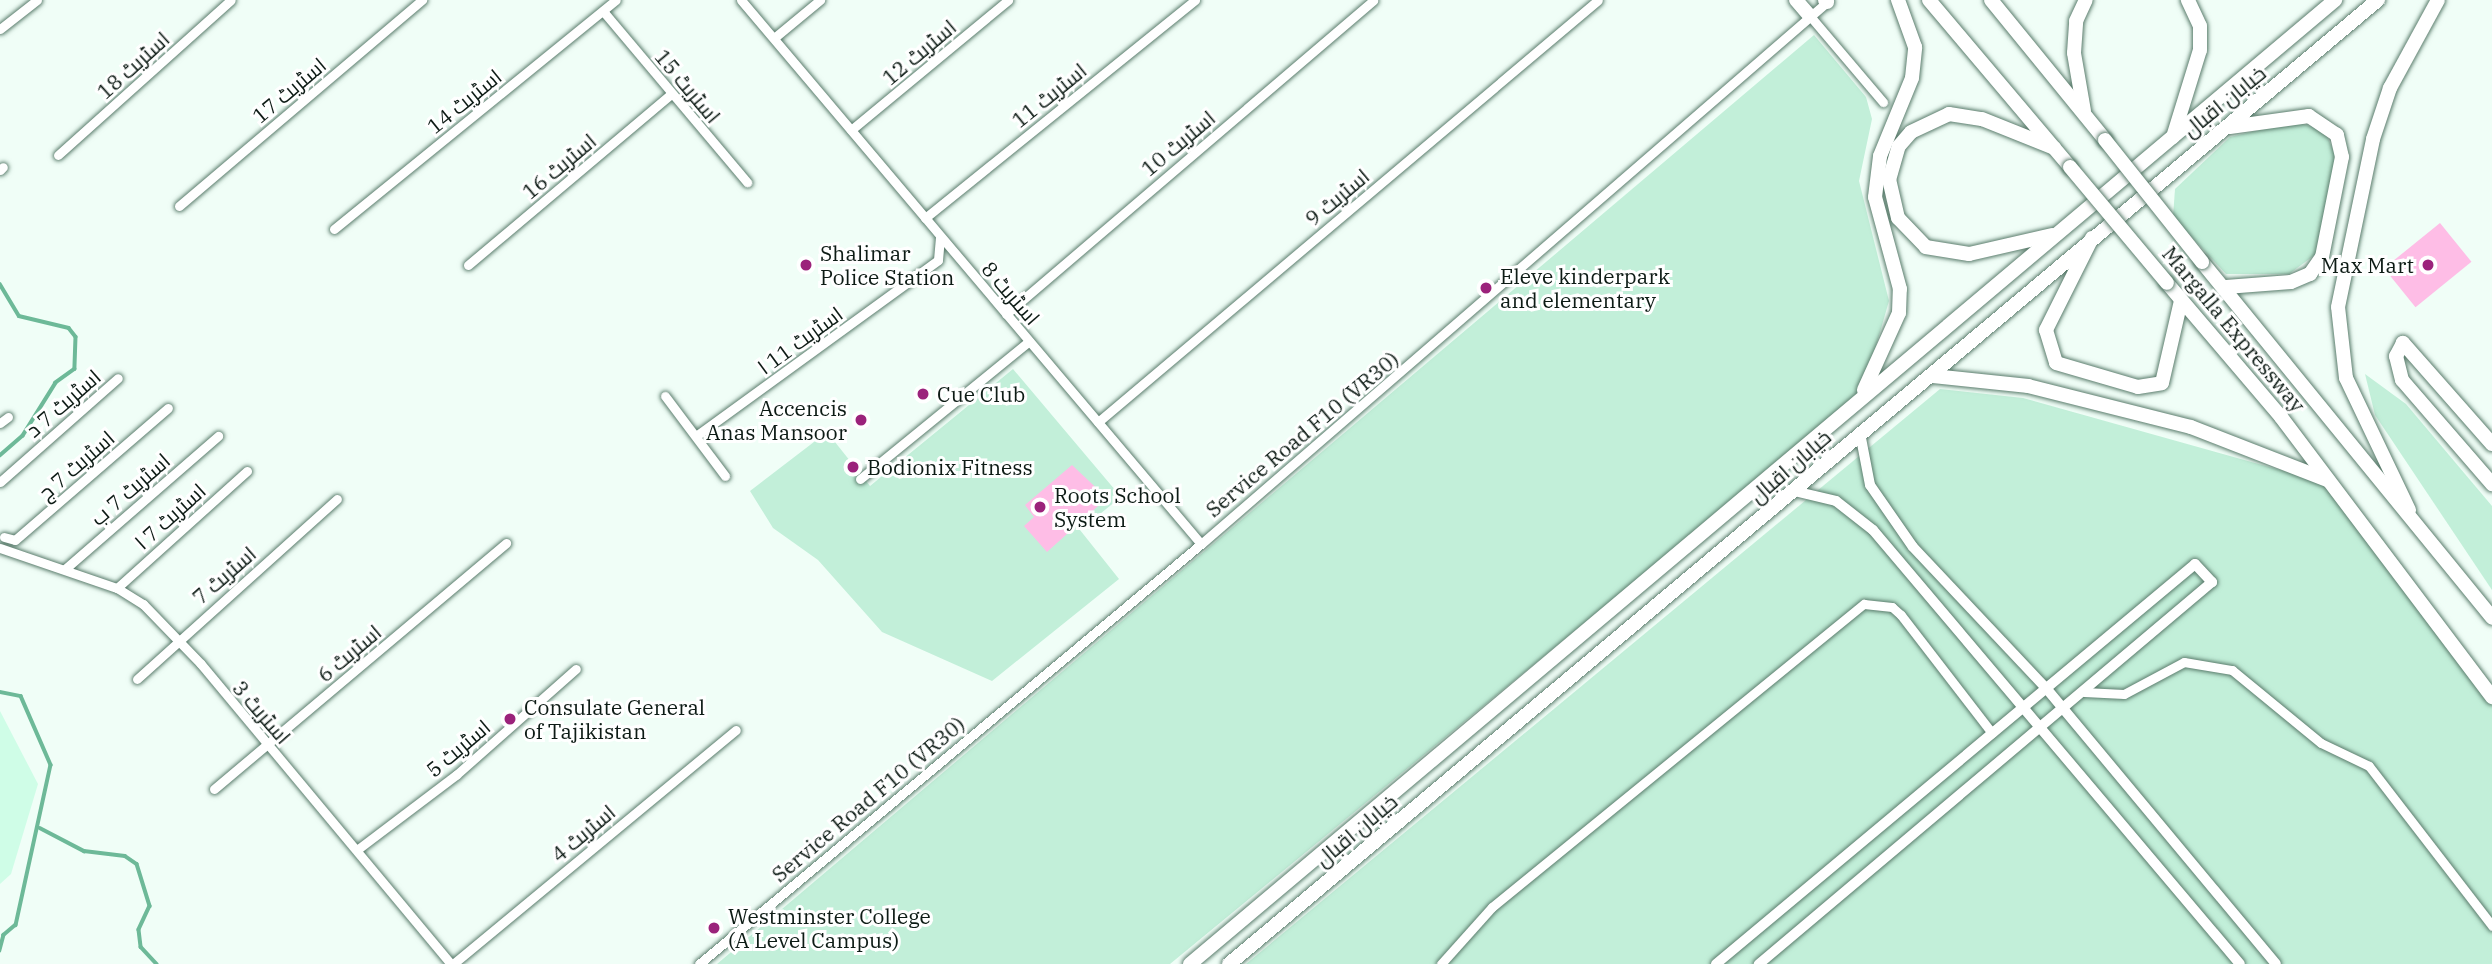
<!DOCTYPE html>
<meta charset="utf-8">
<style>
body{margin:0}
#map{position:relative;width:2492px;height:964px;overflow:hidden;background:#f0fef7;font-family:"IBM Plex Serif",Cairo,serif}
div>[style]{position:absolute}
.built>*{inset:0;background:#cffde7}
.green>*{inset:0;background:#c2efd9}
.stream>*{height:3.5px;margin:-1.75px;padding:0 1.75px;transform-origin:1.75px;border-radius:1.75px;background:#6db998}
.building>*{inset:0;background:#febde6;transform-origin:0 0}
.roads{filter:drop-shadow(0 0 2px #5a7c6c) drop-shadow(0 0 2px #5a7c6c)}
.minor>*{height:9px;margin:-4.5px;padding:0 4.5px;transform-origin:4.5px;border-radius:4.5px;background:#fff}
.tertiary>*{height:10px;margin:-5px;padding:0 5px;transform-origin:5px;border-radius:5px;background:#fff}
.primary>*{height:14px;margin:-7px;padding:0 7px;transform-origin:7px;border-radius:7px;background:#fff}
.bridges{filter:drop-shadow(0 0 2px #5a7c6c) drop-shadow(0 0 2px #5a7c6c)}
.primary-bridge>*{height:14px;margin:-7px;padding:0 7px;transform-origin:7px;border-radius:7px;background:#fff}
.dots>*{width:19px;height:19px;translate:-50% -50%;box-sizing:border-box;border:4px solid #fff;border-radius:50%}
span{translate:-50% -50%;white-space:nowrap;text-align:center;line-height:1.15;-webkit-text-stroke:6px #fff;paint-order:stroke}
.street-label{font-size:21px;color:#0d1b15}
.poi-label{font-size:21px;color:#0d1b15}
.left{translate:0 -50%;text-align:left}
.right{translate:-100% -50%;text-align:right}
</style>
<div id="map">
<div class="built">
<i style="clip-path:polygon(0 711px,38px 784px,11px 874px,0 884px)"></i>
</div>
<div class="green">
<i style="clip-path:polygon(1814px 35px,1866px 97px,1872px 119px,1859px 181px,1889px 301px,1862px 394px,1170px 964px,717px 964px)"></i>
<i style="clip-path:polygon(2295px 122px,2324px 130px,2336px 156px,2316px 254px,2289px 274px,2226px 274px,2173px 217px,2175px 189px,2230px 137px)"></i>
<i style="clip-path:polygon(1013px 369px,1121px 497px,1080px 530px,1119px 579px,992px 681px,882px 632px,818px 560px,773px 528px,750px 491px,827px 432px,870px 486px)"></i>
<i style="clip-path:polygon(2365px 374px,2406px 404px,2492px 506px,2492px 590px,2375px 415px)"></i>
<i style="clip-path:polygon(1940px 389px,2023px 398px,2323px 482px,2492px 685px,2492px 964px,1246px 964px)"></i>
</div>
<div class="stream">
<i style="left:0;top:284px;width:37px;rotate:59deg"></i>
<i style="left:19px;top:316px;width:51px;rotate:13.5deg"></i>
<i style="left:69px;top:328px;width:11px;rotate:52deg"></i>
<i style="left:76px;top:337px;width:32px;rotate:92deg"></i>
<i style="left:75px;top:369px;width:24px;rotate:144deg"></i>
<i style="left:56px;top:383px;width:62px;rotate:121.9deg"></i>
<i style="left:23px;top:436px;width:30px;rotate:139deg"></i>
<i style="left:0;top:692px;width:21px;rotate:11deg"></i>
<i style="left:21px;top:696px;width:75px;rotate:66.5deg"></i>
<i style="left:51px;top:765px;width:164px;rotate:102.3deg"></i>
<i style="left:16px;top:925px;width:16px;rotate:140deg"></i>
<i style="left:4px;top:935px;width:16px;rotate:105deg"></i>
<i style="left:40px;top:828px;width:50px;rotate:27.6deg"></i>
<i style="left:84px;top:851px;width:41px;rotate:7deg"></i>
<i style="left:125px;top:856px;width:14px;rotate:34deg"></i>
<i style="left:137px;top:864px;width:44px;rotate:72.8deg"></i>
<i style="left:150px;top:906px;width:26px;rotate:115deg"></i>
<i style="left:139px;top:930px;width:17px;rotate:83deg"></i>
<i style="left:141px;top:947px;width:23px;rotate:47deg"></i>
</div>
<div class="building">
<i style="left:2440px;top:223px;width:50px;height:72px;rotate:51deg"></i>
<i style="clip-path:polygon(1072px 465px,1107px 498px,1047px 552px,1024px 526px,1034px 517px,1025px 505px)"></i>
</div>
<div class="roads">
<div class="minor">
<i style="left:741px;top:0;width:712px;rotate:49.78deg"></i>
<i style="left:603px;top:11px;width:224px;rotate:49.9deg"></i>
<i style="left:1810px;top:16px;width:113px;rotate:49.7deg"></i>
<i style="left:0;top:29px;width:47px;rotate:-38.1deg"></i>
<i style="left:774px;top:38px;width:60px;rotate:-39.6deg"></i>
<i style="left:851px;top:130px;width:204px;rotate:-39.6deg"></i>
<i style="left:58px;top:155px;width:232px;rotate:-41.9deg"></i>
<i style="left:0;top:170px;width:4px;rotate:-45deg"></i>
<i style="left:179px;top:206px;width:319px;rotate:-40.3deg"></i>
<i style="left:925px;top:218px;width:347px;rotate:-38.9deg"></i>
<i style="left:334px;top:229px;width:363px;rotate:-39.1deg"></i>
<i style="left:468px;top:265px;width:265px;rotate:-40.1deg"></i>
<i style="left:1006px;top:314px;width:483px;rotate:-40.5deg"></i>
<i style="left:665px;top:396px;width:100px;rotate:53.1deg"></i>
<i style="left:1098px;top:422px;width:654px;rotate:-40.16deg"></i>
<i style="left:0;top:423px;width:10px;rotate:-37deg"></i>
<i style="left:696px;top:436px;width:299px;rotate:-36deg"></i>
<i style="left:938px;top:260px;width:23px;rotate:-85deg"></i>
<i style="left:860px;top:479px;width:218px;rotate:-39.2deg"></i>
<i style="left:0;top:482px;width:157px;rotate:-41.4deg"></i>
<i style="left:4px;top:537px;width:11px;rotate:15deg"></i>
<i style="left:15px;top:540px;width:202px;rotate:-40.8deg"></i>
<i style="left:0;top:548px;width:124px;rotate:18.9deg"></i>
<i style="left:117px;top:588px;width:31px;rotate:32deg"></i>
<i style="left:143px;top:604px;width:83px;rotate:46deg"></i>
<i style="left:201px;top:664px;width:391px;rotate:50.2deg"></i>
<i style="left:65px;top:569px;width:203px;rotate:-41deg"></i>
<i style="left:117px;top:588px;width:175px;rotate:-42deg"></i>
<i style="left:137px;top:679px;width:269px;rotate:-42deg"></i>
<i style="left:2084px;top:692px;width:40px;rotate:2.9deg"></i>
<i style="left:2124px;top:694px;width:68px;rotate:-28.1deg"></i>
<i style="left:2184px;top:662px;width:49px;rotate:9.5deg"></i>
<i style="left:2232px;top:670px;width:115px;rotate:39.4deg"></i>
<i style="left:2321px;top:743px;width:53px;rotate:25.6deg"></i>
<i style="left:2369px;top:766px;width:202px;rotate:52.4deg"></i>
<i style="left:214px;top:789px;width:382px;rotate:-40.1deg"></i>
<i style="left:358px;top:849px;width:123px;rotate:-37.1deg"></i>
<i style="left:456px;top:775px;width:160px;rotate:-41.5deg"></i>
<i style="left:453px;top:964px;width:367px;rotate:-39.6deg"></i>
<i style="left:699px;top:964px;width:655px;rotate:-39.92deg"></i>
<i style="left:1201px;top:544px;width:828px;rotate:-40.89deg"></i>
<i style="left:1441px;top:964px;width:76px;rotate:-48.2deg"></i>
<i style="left:1492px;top:907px;width:480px;rotate:-39.2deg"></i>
<i style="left:1864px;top:604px;width:28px;rotate:6deg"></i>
<i style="left:1892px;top:607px;width:12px;rotate:42deg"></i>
<i style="left:1901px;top:615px;width:149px;rotate:52.4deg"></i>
</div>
<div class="tertiary">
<i style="left:1860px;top:433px;width:53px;rotate:79.1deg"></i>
<i style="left:1870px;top:485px;width:75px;rotate:55.3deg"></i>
<i style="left:1913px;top:547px;width:194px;rotate:46.7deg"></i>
<i style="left:2046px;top:688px;width:359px;rotate:50.2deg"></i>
<i style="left:1794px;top:491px;width:43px;rotate:13.4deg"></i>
<i style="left:1836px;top:501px;width:47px;rotate:38.1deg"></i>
<i style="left:1873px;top:530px;width:568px;rotate:49.78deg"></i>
<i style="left:1716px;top:964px;width:624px;rotate:-39.86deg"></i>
<i style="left:2195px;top:564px;width:25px;rotate:47deg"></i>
<i style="left:2212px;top:582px;width:593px;rotate:139.86deg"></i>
</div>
<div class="primary">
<i style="left:1796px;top:0;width:21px;rotate:49deg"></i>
<i style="left:1825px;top:0;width:3px;rotate:45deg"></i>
<i style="left:1929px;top:0;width:219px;rotate:49.8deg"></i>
<i style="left:1991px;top:0;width:181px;rotate:50.8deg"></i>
<i style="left:2084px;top:111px;width:59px;rotate:-99.8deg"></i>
<i style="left:2074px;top:53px;width:32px;rotate:-86deg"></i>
<i style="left:2076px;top:21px;width:23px;rotate:-65deg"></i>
<i style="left:2173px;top:137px;width:91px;rotate:-72.8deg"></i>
<i style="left:2200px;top:50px;width:24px;rotate:-90deg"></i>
<i style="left:2200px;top:26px;width:29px;rotate:-115deg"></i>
<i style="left:2052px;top:235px;width:85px;rotate:167.1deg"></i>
<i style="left:1969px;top:254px;width:44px;rotate:-170.8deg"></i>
<i style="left:1926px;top:247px;width:40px;rotate:-134deg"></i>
<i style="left:1898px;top:218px;width:39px;rotate:-103deg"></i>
<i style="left:1889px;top:180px;width:35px;rotate:-74deg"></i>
<i style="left:1899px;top:146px;width:18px;rotate:-49deg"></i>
<i style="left:1911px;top:132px;width:42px;rotate:-25.3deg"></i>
<i style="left:1949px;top:114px;width:33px;rotate:9deg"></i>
<i style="left:1982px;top:119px;width:78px;rotate:21.9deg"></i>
<i style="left:2092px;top:238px;width:103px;rotate:116.6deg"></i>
<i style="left:2046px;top:330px;width:34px;rotate:73deg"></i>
<i style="left:2056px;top:363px;width:85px;rotate:16.3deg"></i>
<i style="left:2138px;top:387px;width:24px;rotate:-9deg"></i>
<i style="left:2162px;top:383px;width:84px;rotate:-77deg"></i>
<i style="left:2202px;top:262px;width:459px;rotate:50.8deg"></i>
<i style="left:2167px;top:283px;width:176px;rotate:49.6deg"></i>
<i style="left:2281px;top:417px;width:351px;rotate:53deg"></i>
<i style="left:2226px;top:287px;width:65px;rotate:-4.4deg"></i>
<i style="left:2291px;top:282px;width:21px;rotate:-23deg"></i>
<i style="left:2310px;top:274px;width:21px;rotate:-55deg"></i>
<i style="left:2322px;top:257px;width:102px;rotate:-78.7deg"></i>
<i style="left:2342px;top:157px;width:23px;rotate:-103deg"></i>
<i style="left:2337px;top:135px;width:34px;rotate:-146deg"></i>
<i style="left:2309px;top:116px;width:80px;rotate:172.1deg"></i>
<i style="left:1933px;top:376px;width:96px;rotate:6deg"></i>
<i style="left:2028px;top:386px;width:168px;rotate:14.1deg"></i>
<i style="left:2191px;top:427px;width:146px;rotate:21.3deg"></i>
<i style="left:1864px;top:390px;width:85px;rotate:-65.6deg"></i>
<i style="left:1899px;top:313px;width:24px;rotate:-88deg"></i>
<i style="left:1900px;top:289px;width:95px;rotate:-105.2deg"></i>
<i style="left:1875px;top:197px;width:41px;rotate:-83deg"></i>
<i style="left:1880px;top:156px;width:84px;rotate:-67.7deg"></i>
<i style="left:1912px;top:78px;width:31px;rotate:-84deg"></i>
<i style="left:1915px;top:47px;width:50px;rotate:-109.9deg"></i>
<i style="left:2492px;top:444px;width:135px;rotate:-131.4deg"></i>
<i style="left:2403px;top:343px;width:15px;rotate:118deg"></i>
<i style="left:2396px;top:356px;width:25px;rotate:76deg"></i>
<i style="left:2402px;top:380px;width:138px;rotate:49.1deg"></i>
<i style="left:2409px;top:510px;width:146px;rotate:-115.5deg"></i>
<i style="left:2346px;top:378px;width:71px;rotate:-96.4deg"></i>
<i style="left:2338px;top:307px;width:172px;rotate:-78.2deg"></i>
<i style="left:2373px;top:139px;width:54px;rotate:-71.6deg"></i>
<i style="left:2390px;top:88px;width:100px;rotate:-61.4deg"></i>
<i style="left:1190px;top:964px;width:1497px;rotate:-40.09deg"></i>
<i style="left:1229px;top:964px;width:1500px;rotate:-40deg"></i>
</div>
</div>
<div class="bridges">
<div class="primary-bridge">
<i style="left:2105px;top:140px;width:156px;rotate:51.5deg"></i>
<i style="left:2070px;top:167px;width:151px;rotate:50.1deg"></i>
</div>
</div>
<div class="dots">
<i style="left:806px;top:265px;background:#9b227b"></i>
<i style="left:2428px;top:265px;background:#9b227b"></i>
<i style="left:1486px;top:288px;background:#9b227b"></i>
<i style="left:923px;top:394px;background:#9b227b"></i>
<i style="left:861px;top:420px;background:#9b227b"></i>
<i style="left:853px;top:467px;background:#9b227b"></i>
<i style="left:1040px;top:507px;background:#9b227b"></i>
<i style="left:510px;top:719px;background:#9b227b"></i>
<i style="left:714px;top:928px;background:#9b227b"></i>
</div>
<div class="street-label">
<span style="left:919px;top:52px;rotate:-40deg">اسٹریٹ 12</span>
<span style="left:133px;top:65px;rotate:-42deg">اسٹریٹ 18</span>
<span style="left:688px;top:86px;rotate:50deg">اسٹریٹ 15</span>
<span style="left:289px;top:90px;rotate:-40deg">اسٹریٹ 17</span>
<span style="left:1049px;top:95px;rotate:-39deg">اسٹریٹ 11</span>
<span style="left:464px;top:101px;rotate:-39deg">اسٹریٹ 14</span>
<span style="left:2224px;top:101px;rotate:-39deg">خیابان اقبال</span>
<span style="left:1178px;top:143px;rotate:-40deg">اسٹریٹ 10</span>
<span style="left:559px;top:166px;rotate:-40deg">اسٹریٹ 16</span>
<span style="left:1337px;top:197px;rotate:-40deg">اسٹریٹ 9</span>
<span style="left:1011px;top:293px;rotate:49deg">اسٹریٹ 8</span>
<span style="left:2234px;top:329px;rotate:50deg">Margalla Expressway</span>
<span style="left:800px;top:340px;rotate:-36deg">اسٹریٹ 11 ا</span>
<span style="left:63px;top:403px;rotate:-41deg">اسٹریٹ 7 د</span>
<span style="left:1302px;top:434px;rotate:-40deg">Service Road F10 (VR30)</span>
<span style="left:76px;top:465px;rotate:-41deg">اسٹریٹ 7 ج</span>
<span style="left:1790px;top:466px;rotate:-41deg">خیابان اقبال</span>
<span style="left:130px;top:489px;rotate:-41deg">اسٹریٹ 7 ب</span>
<span style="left:170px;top:516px;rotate:-42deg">اسٹریٹ 7 ا</span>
<span style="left:224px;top:575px;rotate:-41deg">اسٹریٹ 7</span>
<span style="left:349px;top:653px;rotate:-40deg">اسٹریٹ 6</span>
<span style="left:262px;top:712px;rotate:49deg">اسٹریٹ 3</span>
<span style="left:458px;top:748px;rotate:-40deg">اسٹریٹ 5</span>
<span style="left:868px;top:799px;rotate:-40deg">Service Road F10 (VR30)</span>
<span style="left:1356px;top:830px;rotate:-40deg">خیابان اقبال</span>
<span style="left:583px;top:833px;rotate:-40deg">اسٹریٹ 4</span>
</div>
<div class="poi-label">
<span class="left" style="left:820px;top:265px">Shalimar<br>Police Station</span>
<span class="right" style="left:2414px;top:265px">Max Mart</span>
<span class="left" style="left:1500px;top:288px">Eleve kinderpark<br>and elementary</span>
<span class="left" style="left:937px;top:394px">Cue Club</span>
<span class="right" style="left:847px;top:420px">Accencis<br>Anas Mansoor</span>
<span class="left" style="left:867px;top:467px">Bodionix Fitness</span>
<span class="left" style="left:1054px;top:507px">Roots School<br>System</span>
<span class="left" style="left:524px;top:719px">Consulate General<br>of Tajikistan</span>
<span class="left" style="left:728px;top:928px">Westminster College<br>(A Level Campus)</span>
</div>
</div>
